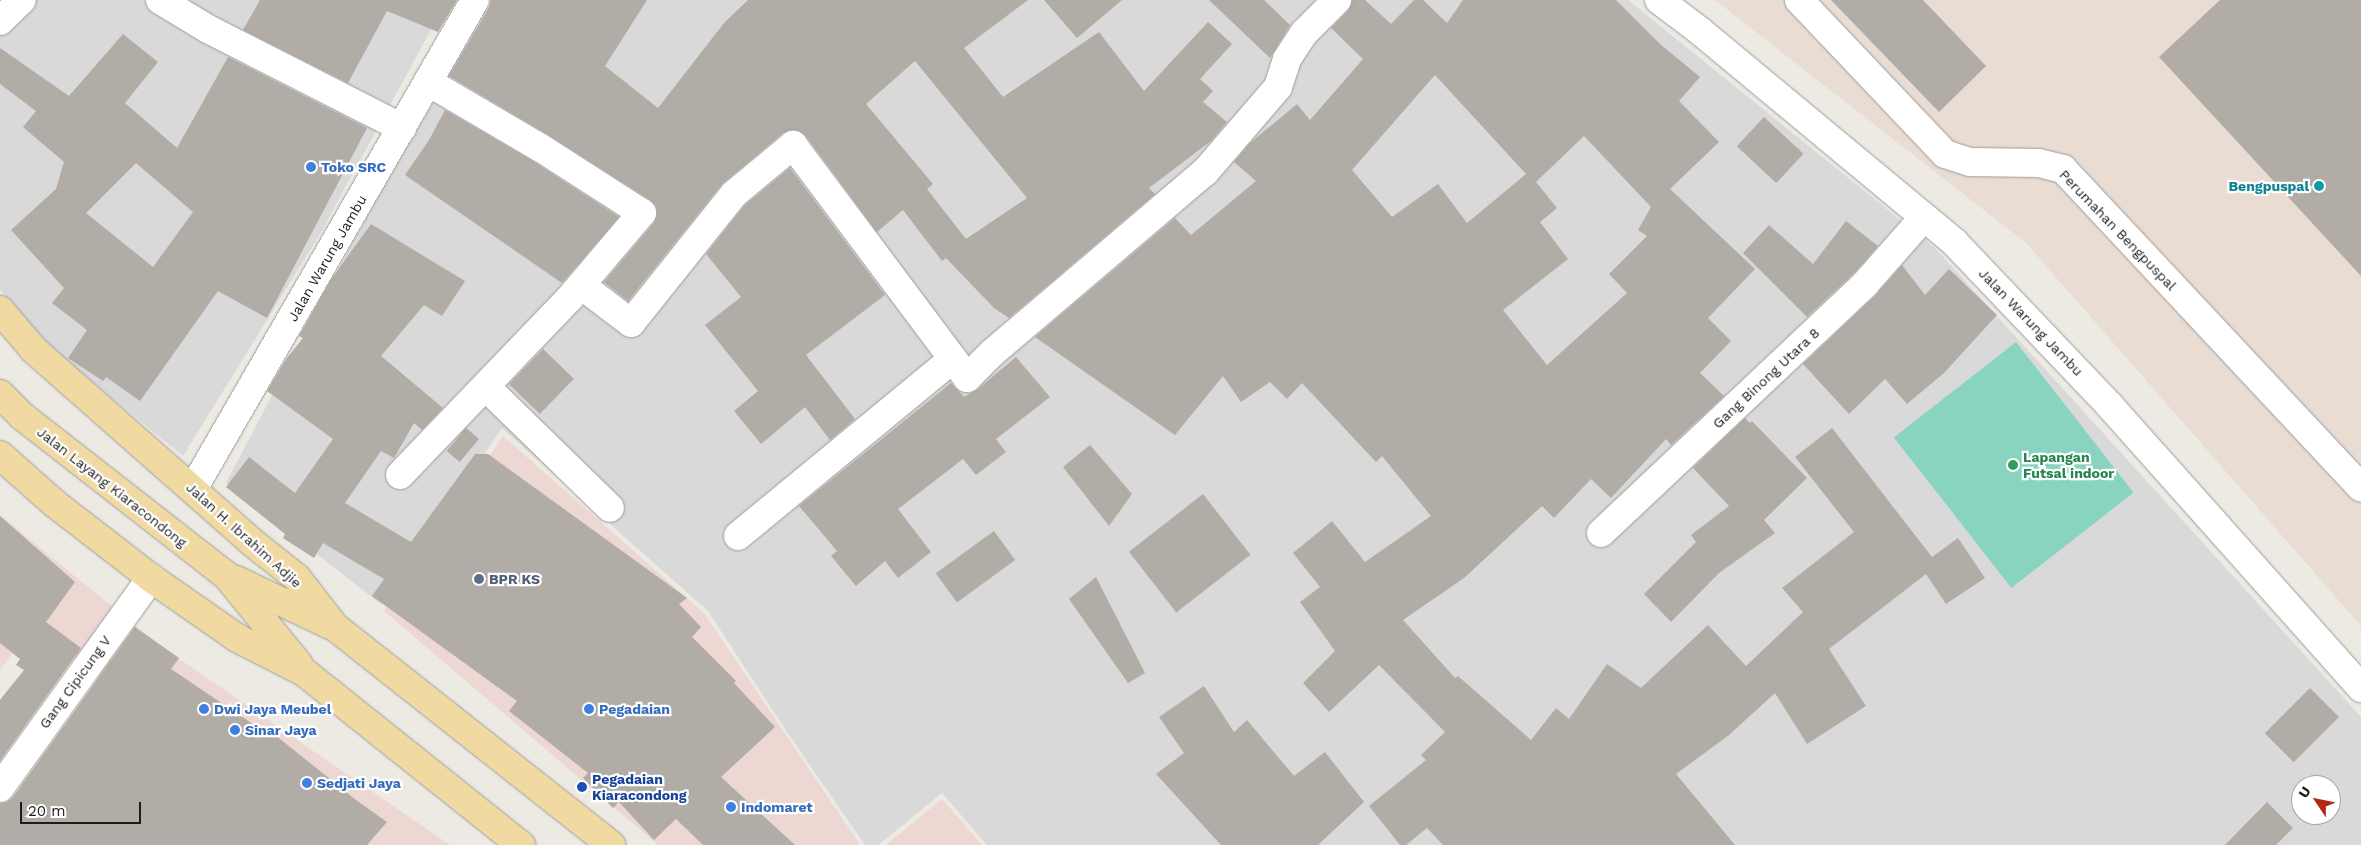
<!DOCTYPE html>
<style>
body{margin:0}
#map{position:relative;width:2361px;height:845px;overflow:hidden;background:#eceae2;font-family:"Work Sans",sans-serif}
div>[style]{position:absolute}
.residential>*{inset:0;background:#dad9d9}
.commercial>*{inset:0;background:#ecd7d3}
.military>*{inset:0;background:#e9dcd3}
.pitch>*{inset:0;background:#88d4c0;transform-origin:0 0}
.building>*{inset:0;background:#b1aca5;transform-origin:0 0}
.roads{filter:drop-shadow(0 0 1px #9d9d9d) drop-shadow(0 0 1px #9d9d9d)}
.minor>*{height:28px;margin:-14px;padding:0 14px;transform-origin:14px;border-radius:14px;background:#fff}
.primary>*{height:28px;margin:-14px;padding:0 14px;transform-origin:14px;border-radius:14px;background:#f1daa2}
.dots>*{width:14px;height:14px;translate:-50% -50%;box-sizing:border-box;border:2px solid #fff;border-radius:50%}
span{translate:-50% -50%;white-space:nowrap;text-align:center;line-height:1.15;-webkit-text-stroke:4.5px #fff;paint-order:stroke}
.shop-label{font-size:14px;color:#366cbe;font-weight:700}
.left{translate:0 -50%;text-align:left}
.culture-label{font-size:14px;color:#0d838f;font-weight:700}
.right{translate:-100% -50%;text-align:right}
.street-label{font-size:14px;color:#1c1c1c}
.leisure-label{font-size:14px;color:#27864d;font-weight:700}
.service-label{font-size:14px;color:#4e5e75;font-weight:700}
.transit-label{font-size:14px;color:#164399;font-weight:700}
.north{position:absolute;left:2291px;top:775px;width:50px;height:50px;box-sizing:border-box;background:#fff;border:1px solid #a4a4a4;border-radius:50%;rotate:304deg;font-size:14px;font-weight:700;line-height:20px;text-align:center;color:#1c1c1c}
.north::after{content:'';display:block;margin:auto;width:18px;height:22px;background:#b32914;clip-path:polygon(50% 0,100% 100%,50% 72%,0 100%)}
.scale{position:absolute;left:20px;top:802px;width:121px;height:22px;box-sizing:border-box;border:2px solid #1c1c1c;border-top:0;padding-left:6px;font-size:15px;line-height:18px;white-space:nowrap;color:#1c1c1c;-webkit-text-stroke:4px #fff;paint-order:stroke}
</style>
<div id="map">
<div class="residential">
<i style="clip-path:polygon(0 0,447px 0,320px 234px,183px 456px,48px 346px,0 290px)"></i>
<i style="clip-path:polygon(evenodd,488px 0,1628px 0,1935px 248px,2361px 717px,2361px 845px,987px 845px,942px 793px,878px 845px,865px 845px,789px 735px,708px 611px,502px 428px,382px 605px,226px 483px,365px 219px,488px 0,2301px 785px,2331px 785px,2331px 815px,2301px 815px,2301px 785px)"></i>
</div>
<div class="commercial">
<i style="clip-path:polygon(503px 436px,704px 613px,860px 845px,658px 845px,384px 611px)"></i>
<i style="clip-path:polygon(0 515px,159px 645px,450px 845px,257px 845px,138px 728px,39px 616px,0 670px)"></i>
<i style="clip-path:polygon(942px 799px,982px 845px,886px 845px)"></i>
</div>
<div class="military">
<i style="clip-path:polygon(1715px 0,2361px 0,2361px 626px,2026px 243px)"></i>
</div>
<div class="pitch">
<i style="left:2016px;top:342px;width:191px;height:155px;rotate:52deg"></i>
</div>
<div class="building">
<i style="clip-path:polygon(260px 0,457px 0,438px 32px,387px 11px,348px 83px,243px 30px)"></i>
<i style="clip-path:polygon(evenodd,491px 0,647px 0,605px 66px,658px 108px,724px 23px,748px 0,1028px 0,964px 48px,1003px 97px,1099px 32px,1144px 91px,1208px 22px,1232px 44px,1200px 79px,1213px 91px,1203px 102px,1227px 122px,1211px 141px,1149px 188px,1155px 194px,1009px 318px,994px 308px,946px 258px,942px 261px,903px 210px,877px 232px,806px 136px,799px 131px,791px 130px,783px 133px,722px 184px,628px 301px,604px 282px,654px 223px,657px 215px,656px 206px,650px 200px,547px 134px,449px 76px,489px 8px,491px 0,915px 61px,1027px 198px,966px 239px,927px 189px,933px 184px,866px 104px,915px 61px)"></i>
<i style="clip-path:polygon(1044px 0,1122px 0,1077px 38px)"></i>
<i style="clip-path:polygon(1209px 0,1264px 0,1290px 25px,1270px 58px)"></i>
<i style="clip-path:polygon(evenodd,1352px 0,1365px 0,1391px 24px,1414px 0,1423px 0,1447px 23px,1463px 0,1616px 0,1660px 44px,1700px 77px,1679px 101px,1719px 142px,1670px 189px,1755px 269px,1708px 318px,1731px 341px,1700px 373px,1724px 396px,1671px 445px,1666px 439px,1611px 498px,1591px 479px,1554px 518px,1542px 506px,1464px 578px,1403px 620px,1455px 678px,1458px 676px,1531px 740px,1556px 708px,1569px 719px,1607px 664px,1641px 688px,1708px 625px,1746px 666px,1803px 612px,1782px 588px,1854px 532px,1795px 457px,1832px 428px,1932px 557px,1958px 538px,1985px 578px,1946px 604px,1926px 574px,1829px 649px,1866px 706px,1807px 744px,1775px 693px,1729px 735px,1676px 774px,1735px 845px,1443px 845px,1427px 828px,1406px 845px,1400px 845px,1369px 806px,1426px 760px,1421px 755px,1445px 732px,1379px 665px,1329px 712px,1303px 683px,1335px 651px,1300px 602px,1320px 587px,1293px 553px,1332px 521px,1365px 562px,1431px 516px,1382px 456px,1376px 462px,1302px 383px,1287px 399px,1270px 382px,1241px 402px,1223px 376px,1175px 435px,1035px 337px,1175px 218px,1191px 235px,1256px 181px,1234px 162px,1250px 143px,1297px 104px,1310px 120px,1363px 59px,1331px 28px,1348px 11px,1352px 0,1435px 75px,1526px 174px,1467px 223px,1438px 184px,1392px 217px,1352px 170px,1435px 75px,1352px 0,1584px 136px,1651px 207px,1638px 230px,1647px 236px,1609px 274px,1627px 293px,1547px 365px,1503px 310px,1568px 259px,1540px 222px,1557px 208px,1536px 182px,1584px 136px)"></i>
<i style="clip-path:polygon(1831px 0,1923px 0,1986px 66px,1939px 112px)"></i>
<i style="clip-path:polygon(2220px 0,2361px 0,2361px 276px,2159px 57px)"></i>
<i style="clip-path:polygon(evenodd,123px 34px,158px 62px,125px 103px,177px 148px,228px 57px,367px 128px,267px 318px,218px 291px,140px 401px,106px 377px,103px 381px,68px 358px,87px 330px,52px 303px,64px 288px,11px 230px,56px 189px,64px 162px,23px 127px,36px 111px,0 84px,0 48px,69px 96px,123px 34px,136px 163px,193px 212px,153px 267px,86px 213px,136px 163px)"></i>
<i style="clip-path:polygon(445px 110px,531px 160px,619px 217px,562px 283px,405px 175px,429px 140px)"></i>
<i style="left:1764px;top:117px;width:54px;height:40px;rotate:43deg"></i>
<i style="clip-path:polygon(790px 168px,885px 295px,806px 355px,855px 419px,830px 440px,805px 407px,761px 444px,734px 411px,758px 391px,705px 325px,741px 297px,706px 254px,745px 205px)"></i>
<i style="clip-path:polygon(1846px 221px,1878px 246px,1854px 273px,1807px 317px,1743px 253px,1769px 225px,1813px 264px)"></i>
<i style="clip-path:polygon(371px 224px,465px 281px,442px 316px,424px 305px,381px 356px,443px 408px,422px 430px,414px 423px,394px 458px,381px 451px,345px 503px,411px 542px,475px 454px,488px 454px,687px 598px,679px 604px,701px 627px,692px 637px,736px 681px,734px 683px,775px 727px,721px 777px,795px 845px,703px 845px,676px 819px,654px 840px,619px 802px,613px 808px,583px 778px,588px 773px,509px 711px,517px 701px,372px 596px,384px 579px,323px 543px,314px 558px,283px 538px,285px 534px,226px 487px,249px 457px,295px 493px,333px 439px,267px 391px,287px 358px,303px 338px,299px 336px,332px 278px)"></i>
<i style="clip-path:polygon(1902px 265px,1925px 295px,1949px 269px,1997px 315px,1944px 373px,1907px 404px,1885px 379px,1849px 414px,1803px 364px,1876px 295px)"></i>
<i style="left:543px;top:349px;width:43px;height:49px;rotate:44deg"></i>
<i style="clip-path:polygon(1016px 357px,1050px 397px,996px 439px,1006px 452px,976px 475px,963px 459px,898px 509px,931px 552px,898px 578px,885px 561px,856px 586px,831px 556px,837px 551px,799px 506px,951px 383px,964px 397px,978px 389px)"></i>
<i style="clip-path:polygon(1745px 418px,1750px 423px,1752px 421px,1807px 478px,1764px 520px,1775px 533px,1719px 573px,1671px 622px,1644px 594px,1696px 542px,1691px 535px,1729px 506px,1693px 468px)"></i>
<i style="left:466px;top:428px;width:17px;height:30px;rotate:40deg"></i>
<i style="clip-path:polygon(1090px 445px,1132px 494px,1109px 526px,1063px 467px)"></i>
<i style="left:1203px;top:494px;width:77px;height:94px;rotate:52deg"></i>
<i style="clip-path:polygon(0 516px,75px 582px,46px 622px,81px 648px,0 761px,0 700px,24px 670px,16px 665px,20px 659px,0 643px)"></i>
<i style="left:994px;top:531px;width:36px;height:72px;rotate:54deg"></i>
<i style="clip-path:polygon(1096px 577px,1145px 673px,1128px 683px,1069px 599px)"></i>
<i style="clip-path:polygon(135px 627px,179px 658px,171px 669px,266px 733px,269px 730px,356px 800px,387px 822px,367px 845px,0 845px,0 803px,7px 802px,13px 797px)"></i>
<i style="clip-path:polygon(1204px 686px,1234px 732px,1247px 720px,1294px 776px,1325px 752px,1364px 802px,1318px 845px,1221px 845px,1156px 774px,1184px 753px,1159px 717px)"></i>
<i style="left:2310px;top:688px;width:41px;height:64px;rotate:45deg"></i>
<i style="clip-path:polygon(2267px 802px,2293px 828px,2276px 845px,2225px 845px)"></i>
</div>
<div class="roads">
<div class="minor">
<i style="left:160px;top:0;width:56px;rotate:31.1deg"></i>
<i style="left:208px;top:29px;width:218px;rotate:27deg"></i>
<i style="left:1659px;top:0;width:51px;rotate:37.1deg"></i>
<i style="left:1700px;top:31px;width:332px;rotate:39.7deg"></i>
<i style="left:1955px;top:243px;width:225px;rotate:46.4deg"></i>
<i style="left:2110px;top:406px;width:378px;rotate:48.3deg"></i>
<i style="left:1799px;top:0;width:212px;rotate:46.5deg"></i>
<i style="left:1945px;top:154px;width:26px;rotate:18deg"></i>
<i style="left:1970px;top:162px;width:69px;rotate:0.8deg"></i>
<i style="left:2039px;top:163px;width:25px;rotate:14deg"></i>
<i style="left:2063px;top:169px;width:436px;rotate:46.9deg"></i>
<i style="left:0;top:21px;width:30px;rotate:-44deg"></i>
<i style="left:581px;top:285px;width:63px;rotate:37.2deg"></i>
<i style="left:631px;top:323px;width:165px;rotate:-51.4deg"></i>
<i style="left:734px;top:194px;width:77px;rotate:-39.7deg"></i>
<i style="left:793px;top:145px;width:291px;rotate:53.2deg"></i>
<i style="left:967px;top:378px;width:35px;rotate:-45deg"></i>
<i style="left:992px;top:353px;width:280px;rotate:-40.4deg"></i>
<i style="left:1205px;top:172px;width:112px;rotate:-49.3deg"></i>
<i style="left:1278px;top:87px;width:29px;rotate:-72deg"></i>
<i style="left:1287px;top:59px;width:31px;rotate:-57deg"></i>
<i style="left:1304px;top:33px;width:47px;rotate:-45deg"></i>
<i style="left:486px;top:387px;width:173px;rotate:44.3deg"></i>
<i style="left:400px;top:475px;width:244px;rotate:-46.2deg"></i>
<i style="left:569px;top:299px;width:113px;rotate:-49.7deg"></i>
<i style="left:642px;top:213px;width:122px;rotate:-147.3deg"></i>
<i style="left:539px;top:147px;width:129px;rotate:-149.6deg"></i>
<i style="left:193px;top:489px;width:564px;rotate:-60.03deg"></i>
<i style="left:1601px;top:533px;width:363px;rotate:-43.3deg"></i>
<i style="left:1865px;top:284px;width:89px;rotate:-48.6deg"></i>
<i style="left:738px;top:536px;width:278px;rotate:-39.5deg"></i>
<i style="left:0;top:788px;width:259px;rotate:-54.3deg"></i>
</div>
<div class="primary">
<i style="left:0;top:310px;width:52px;rotate:49.6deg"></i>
<i style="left:34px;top:350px;width:292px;rotate:41.4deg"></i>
<i style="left:253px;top:543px;width:56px;rotate:38.5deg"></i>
<i style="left:297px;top:578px;width:62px;rotate:52.2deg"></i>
<i style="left:335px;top:627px;width:352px;rotate:38.3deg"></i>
<i style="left:0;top:394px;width:31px;rotate:45deg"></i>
<i style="left:22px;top:416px;width:260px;rotate:38deg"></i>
<i style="left:227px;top:576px;width:114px;rotate:51deg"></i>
<i style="left:0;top:455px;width:72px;rotate:41.6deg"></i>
<i style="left:54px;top:503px;width:123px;rotate:37.7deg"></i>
<i style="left:151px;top:578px;width:105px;rotate:34.9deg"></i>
<i style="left:237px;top:638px;width:75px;rotate:26.9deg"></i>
<i style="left:304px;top:672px;width:278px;rotate:38.6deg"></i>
<i style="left:236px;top:580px;width:104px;rotate:25.6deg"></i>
</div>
</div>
<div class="dots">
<i style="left:311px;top:167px;background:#3f7fe0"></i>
<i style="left:2319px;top:186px;background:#0f9aa8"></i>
<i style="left:2013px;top:465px;background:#2e9e5b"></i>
<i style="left:479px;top:579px;background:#5c6f8a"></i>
<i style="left:204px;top:709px;background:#3f7fe0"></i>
<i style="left:589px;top:709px;background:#3f7fe0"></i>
<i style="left:235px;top:730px;background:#3f7fe0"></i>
<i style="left:307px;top:783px;background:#3f7fe0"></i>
<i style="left:582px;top:787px;background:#1a4fb4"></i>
<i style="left:731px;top:807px;background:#3f7fe0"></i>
</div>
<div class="shop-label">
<span class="left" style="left:321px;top:167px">Toko SRC</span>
<span class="left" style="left:214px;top:709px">Dwi Jaya Meubel</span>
<span class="left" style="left:599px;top:709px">Pegadaian</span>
<span class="left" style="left:245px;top:730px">Sinar Jaya</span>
<span class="left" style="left:317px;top:783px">Sedjati Jaya</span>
<span class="left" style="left:741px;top:807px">Indomaret</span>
</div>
<div class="culture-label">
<span class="right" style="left:2309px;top:186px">Bengpuspal</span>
</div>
<div class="street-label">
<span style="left:2118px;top:230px;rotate:46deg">Perumahan Bengpuspal</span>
<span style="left:327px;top:258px;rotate:-60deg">Jalan Warung Jambu</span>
<span style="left:2031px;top:322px;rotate:46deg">Jalan Warung Jambu</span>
<span style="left:1766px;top:378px;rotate:-43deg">Gang Binong Utara 8</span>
<span style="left:112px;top:487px;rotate:38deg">Jalan Layang Kiaracondong</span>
<span style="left:244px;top:535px;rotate:42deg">Jalan H. Ibrahim Adjie</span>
<span style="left:75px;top:682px;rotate:-54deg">Gang Cipicung V</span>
</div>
<div class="leisure-label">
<span class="left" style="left:2023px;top:465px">Lapangan<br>Futsal indoor</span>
</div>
<div class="service-label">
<span class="left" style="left:489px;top:579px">BPR KS</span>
</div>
<div class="transit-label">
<span class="left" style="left:592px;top:787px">Pegadaian<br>Kiaracondong</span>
</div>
<div class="north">U</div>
<div class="scale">20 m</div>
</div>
